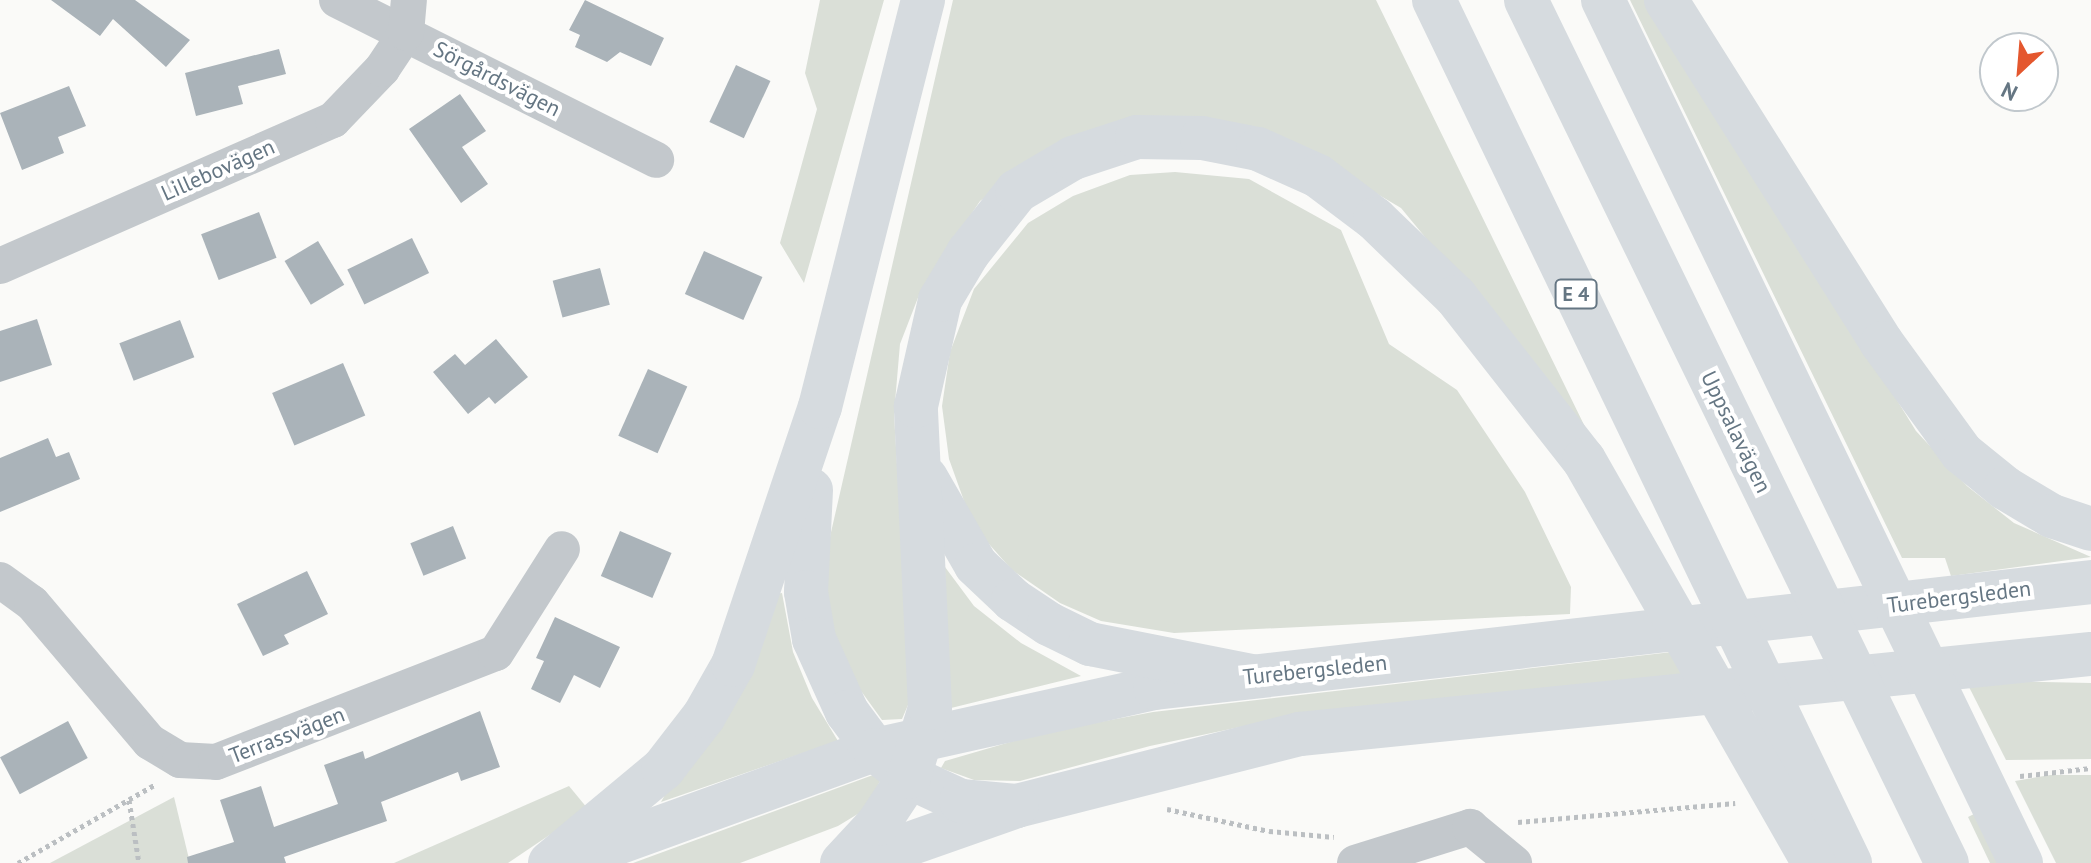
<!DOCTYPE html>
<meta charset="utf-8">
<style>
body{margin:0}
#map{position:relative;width:2091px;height:863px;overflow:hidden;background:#fafaf8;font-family:"PT Sans",sans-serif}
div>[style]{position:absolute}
.green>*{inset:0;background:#dadfd7}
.building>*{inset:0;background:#aab3b9;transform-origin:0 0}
.path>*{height:5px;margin-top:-2.5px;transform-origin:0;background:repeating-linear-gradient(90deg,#bbbfc2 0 4px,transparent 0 8px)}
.minor>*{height:36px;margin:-18px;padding:0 18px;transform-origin:18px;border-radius:18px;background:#c3c8cc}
.secondary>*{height:44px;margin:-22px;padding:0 22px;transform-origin:22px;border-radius:22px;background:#d6dbdf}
.motorway>*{height:44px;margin:-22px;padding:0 22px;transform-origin:22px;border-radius:22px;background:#d6dbdf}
span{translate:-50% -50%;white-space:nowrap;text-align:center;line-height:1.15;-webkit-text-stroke:8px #fff;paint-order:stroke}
.shield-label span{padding:2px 6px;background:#fff;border:2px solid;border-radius:6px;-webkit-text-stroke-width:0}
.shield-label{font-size:20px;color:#657683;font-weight:700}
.street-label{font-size:22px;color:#657683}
.north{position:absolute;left:1979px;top:32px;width:80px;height:80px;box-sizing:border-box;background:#fff;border:2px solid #c1c8cd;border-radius:50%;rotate:206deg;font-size:22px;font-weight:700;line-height:32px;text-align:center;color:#657683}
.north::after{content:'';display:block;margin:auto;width:28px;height:36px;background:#e4572e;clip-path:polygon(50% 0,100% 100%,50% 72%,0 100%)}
</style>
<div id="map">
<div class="green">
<i style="clip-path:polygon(820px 0,884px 0,804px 283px,780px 243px,817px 109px,805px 73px)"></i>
<i style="clip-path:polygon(953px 0,1376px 0,1589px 435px,1401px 208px,1303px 150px,1054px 150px,980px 201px,921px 290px,900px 344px,894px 414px,911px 698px,902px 719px,882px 720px,856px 684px,835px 639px,826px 591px,829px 541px)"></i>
<i style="clip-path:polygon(1630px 0,1650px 0,1916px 431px,1967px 486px,2014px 523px,2091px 557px,1951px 576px,1945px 558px,1902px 558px)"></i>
<i style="clip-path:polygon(1175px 172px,1249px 179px,1341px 230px,1389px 344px,1457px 390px,1525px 492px,1571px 587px,1570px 614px,1174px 633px,1101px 621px,1060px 603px,1012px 570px,973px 526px,949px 459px,942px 406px,950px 352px,974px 289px,1028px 223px,1073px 196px,1130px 175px)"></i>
<i style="clip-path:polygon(945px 567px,974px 606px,1021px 643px,1081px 676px,947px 709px)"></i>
<i style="clip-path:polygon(782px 593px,793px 652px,812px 698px,838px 741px,661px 802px,776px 594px)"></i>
<i style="clip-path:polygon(1672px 652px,1684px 674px,1306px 713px,1150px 746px,1020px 781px,974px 780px,941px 768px,945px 761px,1041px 733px,1153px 712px)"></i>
<i style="clip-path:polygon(2004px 681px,2091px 683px,2091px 759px,2006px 760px,1969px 687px)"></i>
<i style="clip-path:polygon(873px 775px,881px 779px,866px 809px,838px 826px,740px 863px,633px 863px)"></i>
<i style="clip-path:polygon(2050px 775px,2091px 775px,2091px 863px,2056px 863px,2015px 781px)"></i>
<i style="clip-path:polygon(569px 786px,588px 809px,508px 863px,394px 863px)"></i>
<i style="clip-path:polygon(174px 797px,190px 863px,50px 863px)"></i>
<i style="clip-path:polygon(1978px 812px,2004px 863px,1990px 863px,1968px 817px)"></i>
</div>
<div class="building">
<i style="clip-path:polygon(51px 0,135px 0,190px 40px,166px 67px,113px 19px,100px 36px)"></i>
<i style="clip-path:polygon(585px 0,664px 38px,651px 66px,620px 52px,607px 62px,575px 47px,580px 35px,569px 30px)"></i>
<i style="clip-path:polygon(279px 49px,286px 74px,238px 86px,243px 104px,196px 116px,185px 73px)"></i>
<i style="left:736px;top:65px;width:38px;height:63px;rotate:25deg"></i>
<i style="clip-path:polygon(69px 86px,86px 126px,58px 137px,64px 153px,22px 170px,0 113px)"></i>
<i style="clip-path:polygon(460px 94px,486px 131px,462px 147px,488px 184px,461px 203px,409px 129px)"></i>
<i style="left:259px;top:212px;width:49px;height:62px;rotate:69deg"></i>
<i style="left:412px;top:238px;width:39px;height:72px;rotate:64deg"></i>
<i style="left:318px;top:241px;width:51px;height:39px;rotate:59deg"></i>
<i style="left:704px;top:251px;width:64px;height:47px;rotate:24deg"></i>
<i style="left:600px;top:268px;width:38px;height:49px;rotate:75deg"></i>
<i style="clip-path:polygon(37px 319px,52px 365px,0 382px,0 331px)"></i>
<i style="left:180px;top:320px;width:40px;height:65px;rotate:69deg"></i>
<i style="clip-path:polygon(496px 339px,528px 377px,495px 404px,489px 397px,468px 414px,433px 372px,455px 354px,465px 365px)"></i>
<i style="left:343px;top:363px;width:57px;height:77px;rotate:67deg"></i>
<i style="left:648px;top:369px;width:43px;height:73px;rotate:24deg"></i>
<i style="clip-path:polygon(48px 438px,56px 457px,69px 452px,80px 479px,0 512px,0 458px)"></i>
<i style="left:453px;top:526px;width:35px;height:46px;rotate:68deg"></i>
<i style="left:620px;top:531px;width:56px;height:49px;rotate:23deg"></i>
<i style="clip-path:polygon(307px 571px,328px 614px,284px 635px,289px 644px,263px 656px,237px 604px)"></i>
<i style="clip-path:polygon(555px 617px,620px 647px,600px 688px,574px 675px,560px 703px,531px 689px,544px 661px,536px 658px)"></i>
<i style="clip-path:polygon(480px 711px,500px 767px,461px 781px,458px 772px,381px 802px,387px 821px,284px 857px,286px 863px,188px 863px,187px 857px,234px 842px,220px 800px,261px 786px,274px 827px,338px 804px,324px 765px,363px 751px,365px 759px)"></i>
<i style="left:68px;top:721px;width:42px;height:77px;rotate:62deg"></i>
</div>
<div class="path">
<i style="left:2020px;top:776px;width:71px;rotate:-6.4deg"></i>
<i style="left:129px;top:800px;width:64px;rotate:81deg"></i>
<i style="left:1167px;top:809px;width:104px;rotate:12.2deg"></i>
<i style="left:1269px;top:831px;width:65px;rotate:5.3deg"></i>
<i style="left:1518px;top:822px;width:218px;rotate:-5deg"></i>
<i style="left:18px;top:863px;width:159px;rotate:-29.8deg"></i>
</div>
<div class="minor">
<i style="left:337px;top:0;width:357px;rotate:26.6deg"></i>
<i style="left:0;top:266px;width:364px;rotate:-23.7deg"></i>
<i style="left:333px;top:120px;width:71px;rotate:-46.1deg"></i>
<i style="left:382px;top:69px;width:43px;rotate:-56.3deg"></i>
<i style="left:406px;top:33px;width:33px;rotate:-85deg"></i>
<i style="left:0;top:580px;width:39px;rotate:36deg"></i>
<i style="left:32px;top:603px;width:182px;rotate:49.7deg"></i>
<i style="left:150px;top:742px;width:35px;rotate:31deg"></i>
<i style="left:180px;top:760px;width:36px;rotate:3deg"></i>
<i style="left:216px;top:762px;width:300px;rotate:-21.3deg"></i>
<i style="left:496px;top:653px;width:123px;rotate:-57.6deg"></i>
<i style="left:1355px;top:863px;width:121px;rotate:-17.4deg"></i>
<i style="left:1470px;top:827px;width:57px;rotate:39.3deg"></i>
</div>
<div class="secondary">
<i style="left:562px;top:863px;width:333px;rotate:-19.9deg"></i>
<i style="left:875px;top:750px;width:287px;rotate:-12.5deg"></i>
<i style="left:1155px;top:688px;width:942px;rotate:-6.46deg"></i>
<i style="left:855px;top:863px;width:172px;rotate:-19.4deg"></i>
<i style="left:1017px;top:806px;width:292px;rotate:-14.3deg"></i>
<i style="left:1300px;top:734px;width:795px;rotate:-5.78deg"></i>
</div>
<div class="motorway">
<i style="left:1434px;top:0;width:958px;rotate:64.26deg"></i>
<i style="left:1526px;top:0;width:960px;rotate:64deg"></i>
<i style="left:1603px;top:0;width:959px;rotate:64.16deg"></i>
<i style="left:1666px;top:0;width:405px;rotate:57.8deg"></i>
<i style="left:1882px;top:343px;width:136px;rotate:54deg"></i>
<i style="left:1962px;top:453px;width:55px;rotate:39.1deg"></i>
<i style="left:2005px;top:488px;width:55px;rotate:30.8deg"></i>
<i style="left:2052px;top:516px;width:41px;rotate:18.4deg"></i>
<i style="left:926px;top:478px;width:100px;rotate:60.1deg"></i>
<i style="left:976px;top:565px;width:51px;rotate:43.4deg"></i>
<i style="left:1013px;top:600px;width:43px;rotate:33.7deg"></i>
<i style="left:1049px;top:624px;width:46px;rotate:26deg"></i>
<i style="left:1090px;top:644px;width:165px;rotate:11.2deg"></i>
<i style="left:811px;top:490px;width:102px;rotate:92.8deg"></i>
<i style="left:806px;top:592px;width:48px;rotate:80.3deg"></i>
<i style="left:814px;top:639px;width:80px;rotate:65.7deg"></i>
<i style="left:847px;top:712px;width:47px;rotate:53.6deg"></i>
<i style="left:875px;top:750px;width:43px;rotate:38.5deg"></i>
<i style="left:909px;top:777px;width:57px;rotate:24.8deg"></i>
<i style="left:961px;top:801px;width:56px;rotate:5.1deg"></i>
<i style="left:550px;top:863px;width:147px;rotate:-39.8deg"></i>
<i style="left:663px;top:769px;width:67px;rotate:-52.3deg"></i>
<i style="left:704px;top:716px;width:59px;rotate:-60.4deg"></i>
<i style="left:733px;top:665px;width:272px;rotate:-71.4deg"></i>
<i style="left:820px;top:407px;width:420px;rotate:-75.8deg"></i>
<i style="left:842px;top:863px;width:53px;rotate:-47.3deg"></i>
<i style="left:878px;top:824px;width:56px;rotate:-56.6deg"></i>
<i style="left:909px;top:777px;width:72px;rotate:-73.1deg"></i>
<i style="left:930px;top:708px;width:302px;rotate:-92.7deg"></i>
<i style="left:916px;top:406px;width:109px;rotate:-77.2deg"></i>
<i style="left:940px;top:300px;width:55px;rotate:-59.2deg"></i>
<i style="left:968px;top:253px;width:79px;rotate:-51.7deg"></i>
<i style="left:1017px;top:191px;width:65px;rotate:-30.5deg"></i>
<i style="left:1073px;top:158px;width:67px;rotate:-18.2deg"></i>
<i style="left:1137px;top:137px;width:65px;rotate:0.9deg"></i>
<i style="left:1202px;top:138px;width:57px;rotate:11.1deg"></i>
<i style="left:1258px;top:149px;width:66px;rotate:24.2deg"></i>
<i style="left:1318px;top:176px;width:71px;rotate:37deg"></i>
<i style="left:1375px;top:219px;width:112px;rotate:43.9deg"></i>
<i style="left:1456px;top:297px;width:207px;rotate:51.9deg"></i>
<i style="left:1584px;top:460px;width:464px;rotate:60.3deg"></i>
</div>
<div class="shield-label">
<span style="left:1576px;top:294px">E 4</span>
</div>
<div class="street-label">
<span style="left:497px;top:79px;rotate:27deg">Sörgårdsvägen</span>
<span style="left:218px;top:170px;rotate:-24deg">Lillebovägen</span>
<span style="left:1736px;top:432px;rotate:64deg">Uppsalavägen</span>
<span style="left:1959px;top:597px;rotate:-7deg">Turebergsleden</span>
<span style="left:1315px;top:670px;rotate:-6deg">Turebergsleden</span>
<span style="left:287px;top:735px;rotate:-21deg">Terrassvägen</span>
</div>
<div class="north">N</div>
</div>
